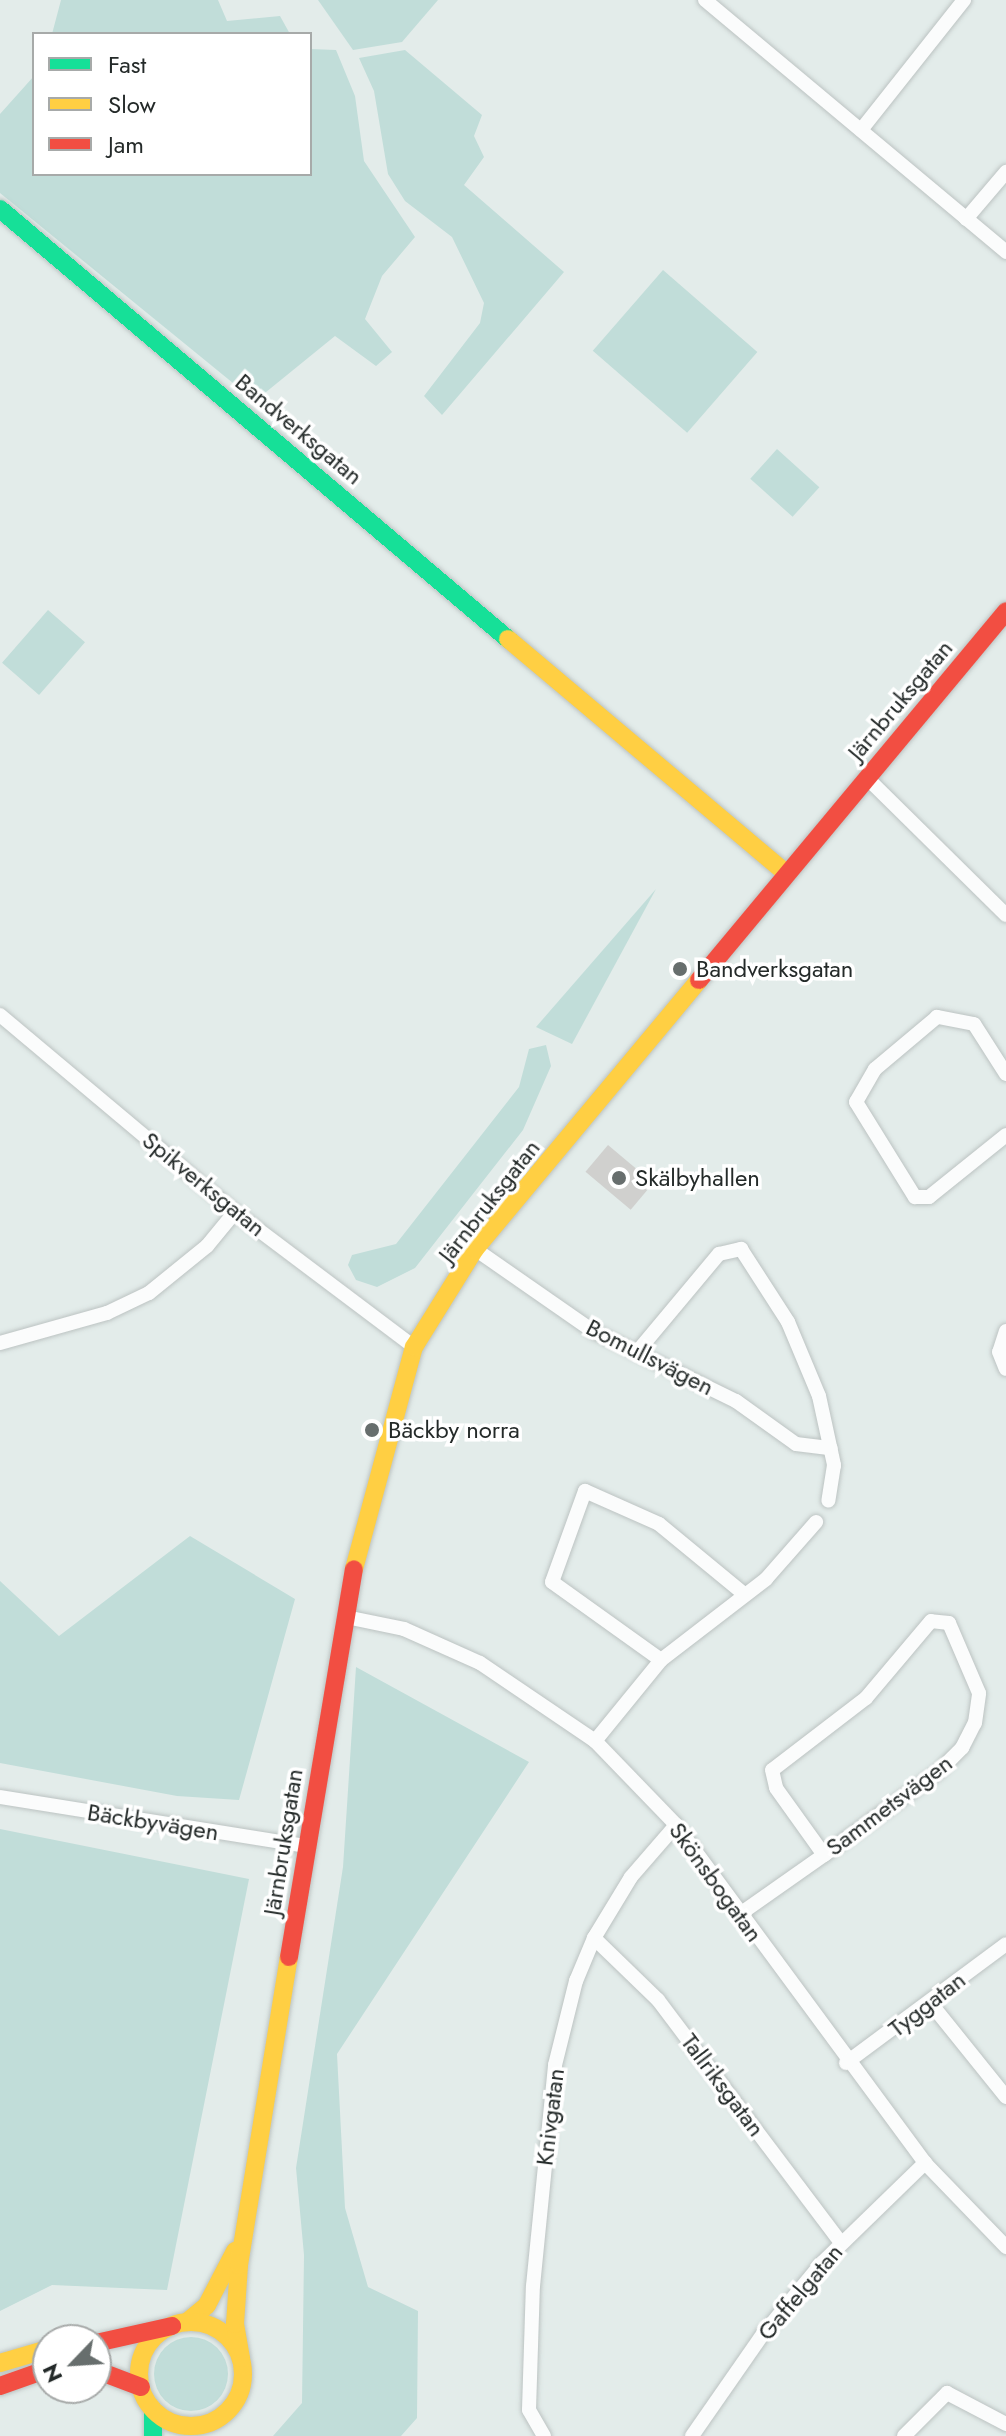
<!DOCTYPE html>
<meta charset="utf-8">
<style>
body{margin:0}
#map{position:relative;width:1006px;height:2436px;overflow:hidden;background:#e3ecea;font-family:Jost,sans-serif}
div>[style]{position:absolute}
.green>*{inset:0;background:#c1ddd9;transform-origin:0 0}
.round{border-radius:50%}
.building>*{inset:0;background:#d0d0ce;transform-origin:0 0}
.roads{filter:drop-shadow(0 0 2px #bcc3c2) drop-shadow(0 0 2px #bcc3c2)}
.street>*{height:14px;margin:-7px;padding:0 7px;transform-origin:7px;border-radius:7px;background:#fbfcfc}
.fast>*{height:18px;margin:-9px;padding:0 9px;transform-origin:9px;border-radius:9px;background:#16e098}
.slow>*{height:18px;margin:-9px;padding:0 9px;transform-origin:9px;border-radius:9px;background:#ffcf43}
.slow>.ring{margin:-9px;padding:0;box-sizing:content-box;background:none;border:18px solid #ffcf43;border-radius:50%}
.jam>*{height:18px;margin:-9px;padding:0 9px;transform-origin:9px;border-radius:9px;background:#f24e42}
.dots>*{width:22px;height:22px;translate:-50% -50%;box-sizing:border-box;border:4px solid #fff;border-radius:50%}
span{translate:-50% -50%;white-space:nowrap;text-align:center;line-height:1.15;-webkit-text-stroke:7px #fff;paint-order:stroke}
.street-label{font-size:24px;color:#242a29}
.poi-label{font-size:24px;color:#242a29}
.left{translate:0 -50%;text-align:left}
.legend{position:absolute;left:32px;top:32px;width:280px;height:144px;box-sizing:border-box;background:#fff;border:2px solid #a7aaa9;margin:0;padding:10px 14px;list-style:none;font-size:24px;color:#242a29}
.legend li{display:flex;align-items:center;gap:16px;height:40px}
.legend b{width:40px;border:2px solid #a7aaa9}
.north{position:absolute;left:32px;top:2324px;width:80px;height:80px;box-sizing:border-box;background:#fff;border:2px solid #a7aaa9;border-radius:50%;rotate:245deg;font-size:22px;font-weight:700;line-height:32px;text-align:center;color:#242a29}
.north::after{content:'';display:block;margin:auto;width:28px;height:36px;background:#676e6d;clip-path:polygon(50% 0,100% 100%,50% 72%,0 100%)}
</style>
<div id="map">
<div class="green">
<i style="clip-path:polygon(61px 0,218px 0,227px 21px,280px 16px,290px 34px,52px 34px)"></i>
<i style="clip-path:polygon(318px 0,438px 0,402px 42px,353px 50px)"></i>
<i style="clip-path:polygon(310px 49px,336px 50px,355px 96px,364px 161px,415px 237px,382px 276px,365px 319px,392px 352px,376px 366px,335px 336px,255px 401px,0 193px,0 114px,34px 76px,34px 174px,310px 174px)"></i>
<i style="clip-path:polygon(405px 50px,482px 115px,474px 136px,484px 157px,464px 185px,564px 272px,442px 415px,424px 396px,480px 323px,484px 303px,452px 237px,405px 201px,388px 174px,374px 91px,359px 58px)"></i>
<i style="left:663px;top:270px;width:125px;height:107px;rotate:41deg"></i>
<i style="left:777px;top:449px;width:57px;height:40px;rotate:42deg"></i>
<i style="left:48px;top:610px;width:49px;height:70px;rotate:41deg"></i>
<i style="clip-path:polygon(656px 889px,572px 1044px,536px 1027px)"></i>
<i style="clip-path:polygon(546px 1045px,551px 1066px,523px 1130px,415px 1268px,377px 1287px,356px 1280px,348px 1265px,352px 1255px,396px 1244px,519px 1087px,529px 1049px)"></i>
<i style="clip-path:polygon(190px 1536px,295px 1599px,239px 1800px,177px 1796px,0 1763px,0 1581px,59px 1636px)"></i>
<i style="clip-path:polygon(356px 1667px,529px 1762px,337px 2054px,345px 2208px,368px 2287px,418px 2311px,417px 2418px,401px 2436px,273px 2436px,302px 2403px,304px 2255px,296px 2168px,343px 1867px)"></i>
<i style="clip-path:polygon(0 1829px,249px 1879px,167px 2290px,52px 2285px,0 2311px)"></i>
<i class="round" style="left:154px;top:2337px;width:74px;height:74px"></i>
</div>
<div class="building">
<i style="left:608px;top:1145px;width:59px;height:35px;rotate:40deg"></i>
</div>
<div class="roads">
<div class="street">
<i style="left:705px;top:0;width:393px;rotate:39.9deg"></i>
<i style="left:861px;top:130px;width:166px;rotate:-51.6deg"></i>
<i style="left:966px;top:219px;width:62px;rotate:-49.6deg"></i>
<i style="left:867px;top:778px;width:195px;rotate:44.6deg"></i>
<i style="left:0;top:1015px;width:307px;rotate:40deg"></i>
<i style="left:235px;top:1212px;width:224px;rotate:37deg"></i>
<i style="left:1006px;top:1074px;width:59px;rotate:-122.6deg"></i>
<i style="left:974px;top:1024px;width:38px;rotate:-169deg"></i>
<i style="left:937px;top:1017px;width:81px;rotate:140deg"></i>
<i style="left:875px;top:1069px;width:38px;rotate:120deg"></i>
<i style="left:856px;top:1102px;width:112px;rotate:58.2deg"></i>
<i style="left:915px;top:1197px;width:14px"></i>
<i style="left:929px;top:1197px;width:99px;rotate:-38.8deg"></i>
<i style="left:475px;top:1249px;width:144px;rotate:34.8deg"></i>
<i style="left:593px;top:1331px;width:159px;rotate:26.1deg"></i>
<i style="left:736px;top:1401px;width:74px;rotate:35.6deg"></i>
<i style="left:796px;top:1444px;width:35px;rotate:7deg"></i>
<i style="left:1006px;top:1331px;width:22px;rotate:108deg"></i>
<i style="left:999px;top:1352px;width:18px;rotate:68deg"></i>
<i style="left:0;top:1343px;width:111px;rotate:-15.7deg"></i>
<i style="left:107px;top:1313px;width:47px;rotate:-25.5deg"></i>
<i style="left:149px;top:1293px;width:75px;rotate:-39deg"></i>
<i style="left:207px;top:1246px;width:44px;rotate:-50.5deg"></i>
<i style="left:637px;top:1352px;width:128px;rotate:-50.1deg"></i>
<i style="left:719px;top:1254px;width:23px;rotate:-13deg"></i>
<i style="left:741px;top:1249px;width:87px;rotate:57.2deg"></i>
<i style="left:788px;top:1322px;width:80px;rotate:67.3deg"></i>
<i style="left:819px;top:1396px;width:71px;rotate:77.7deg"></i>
<i style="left:834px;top:1465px;width:36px;rotate:99deg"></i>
<i style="left:346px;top:1617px;width:59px;rotate:11.7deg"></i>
<i style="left:404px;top:1629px;width:83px;rotate:24.1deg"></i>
<i style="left:480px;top:1663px;width:139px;rotate:34.1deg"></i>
<i style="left:595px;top:1741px;width:117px;rotate:46deg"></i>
<i style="left:676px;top:1825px;width:420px;rotate:53.6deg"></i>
<i style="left:925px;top:2163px;width:117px;rotate:46deg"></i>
<i style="left:661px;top:1660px;width:134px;rotate:-144.4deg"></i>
<i style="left:552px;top:1582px;width:97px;rotate:-70.1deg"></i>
<i style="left:585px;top:1491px;width:81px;rotate:24deg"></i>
<i style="left:659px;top:1524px;width:110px;rotate:39.5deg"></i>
<i style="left:595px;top:1741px;width:104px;rotate:-50.8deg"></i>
<i style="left:661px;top:1660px;width:133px;rotate:-37.6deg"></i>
<i style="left:766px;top:1579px;width:76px;rotate:-48.7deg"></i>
<i style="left:0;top:1797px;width:310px;rotate:9.1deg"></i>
<i style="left:740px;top:1914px;width:103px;rotate:-35.1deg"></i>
<i style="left:824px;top:1855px;width:142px;rotate:-36.1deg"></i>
<i style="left:939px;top:1771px;width:33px;rotate:-45deg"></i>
<i style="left:962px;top:1748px;width:28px;rotate:-63deg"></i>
<i style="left:975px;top:1723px;width:30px;rotate:-82deg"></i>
<i style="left:979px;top:1693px;width:76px;rotate:-113.2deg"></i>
<i style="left:949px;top:1623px;width:18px;rotate:-174deg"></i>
<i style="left:931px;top:1621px;width:101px;rotate:130.2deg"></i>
<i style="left:866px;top:1698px;width:118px;rotate:142.5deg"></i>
<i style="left:772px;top:1770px;width:18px;rotate:77deg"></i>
<i style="left:776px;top:1788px;width:82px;rotate:54.4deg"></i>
<i style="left:594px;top:1938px;width:89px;rotate:44.1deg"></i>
<i style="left:658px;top:2000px;width:304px;rotate:53deg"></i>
<i style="left:932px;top:2005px;width:118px;rotate:51.2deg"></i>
<i style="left:846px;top:2063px;width:199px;rotate:-36.6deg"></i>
<i style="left:544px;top:2436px;width:30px;rotate:-120deg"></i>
<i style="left:529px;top:2410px;width:124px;rotate:-88.2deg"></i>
<i style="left:533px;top:2286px;width:222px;rotate:-84.3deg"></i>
<i style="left:555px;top:2065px;width:87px;rotate:-76deg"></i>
<i style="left:576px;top:1981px;width:47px;rotate:-67.3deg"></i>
<i style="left:594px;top:1938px;width:71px;rotate:-58.8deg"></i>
<i style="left:631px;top:1877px;width:69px;rotate:-49.1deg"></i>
<i style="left:692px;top:2436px;width:124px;rotate:-55.2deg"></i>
<i style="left:763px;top:2334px;width:92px;rotate:-50.3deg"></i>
<i style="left:822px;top:2263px;width:144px;rotate:-44.2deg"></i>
<i style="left:904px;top:2436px;width:61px;rotate:-45deg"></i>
<i style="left:947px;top:2393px;width:67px;rotate:27.7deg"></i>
</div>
<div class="fast">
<i style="left:0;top:209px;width:666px;rotate:40.25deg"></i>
<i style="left:153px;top:2410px;width:26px;rotate:90deg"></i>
</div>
<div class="slow">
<i style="left:508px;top:639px;width:363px;rotate:40.1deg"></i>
<i style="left:354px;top:1569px;width:230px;rotate:-74.9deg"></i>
<i style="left:414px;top:1347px;width:115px;rotate:-58.1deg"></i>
<i style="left:475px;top:1249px;width:350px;rotate:-50.2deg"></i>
<i style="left:187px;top:2322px;width:26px;rotate:-40deg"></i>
<i style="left:207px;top:2305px;width:61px;rotate:-62.6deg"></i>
<i class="ring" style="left:139px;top:2322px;width:86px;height:86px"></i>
<i style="left:241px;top:2358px;width:35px;rotate:-100deg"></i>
<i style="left:235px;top:2324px;width:59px;rotate:-86.1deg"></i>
<i style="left:239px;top:2265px;width:312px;rotate:-80.8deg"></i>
<i style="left:0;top:2363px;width:50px;rotate:-16.3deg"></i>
</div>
<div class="jam">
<i style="left:699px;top:980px;width:480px;rotate:-50.2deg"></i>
<i style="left:289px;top:1957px;width:393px;rotate:-80.5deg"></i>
<i style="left:96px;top:2343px;width:78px;rotate:-12.6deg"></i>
<i style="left:96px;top:2370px;width:48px;rotate:20.7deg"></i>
<i style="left:0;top:2386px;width:51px;rotate:-19.5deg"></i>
</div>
</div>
<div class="dots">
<i style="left:680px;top:969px;background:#676e6d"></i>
<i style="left:619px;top:1178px;background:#676e6d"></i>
<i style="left:372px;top:1430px;background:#676e6d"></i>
</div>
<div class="street-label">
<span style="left:299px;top:429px;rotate:40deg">Bandverksgatan</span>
<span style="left:900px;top:700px;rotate:-50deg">Järnbruksgatan</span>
<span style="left:204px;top:1184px;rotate:39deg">Spikverksgatan</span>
<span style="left:489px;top:1201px;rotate:-52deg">Järnbruksgatan</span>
<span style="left:650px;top:1357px;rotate:27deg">Bomullsvägen</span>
<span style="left:889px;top:1805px;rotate:-37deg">Sammetsvägen</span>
<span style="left:153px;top:1822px;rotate:9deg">Bäckbyvägen</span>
<span style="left:283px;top:1842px;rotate:-81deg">Järnbruksgatan</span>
<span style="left:716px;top:1882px;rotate:54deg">Skönsbogatan</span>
<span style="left:927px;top:2004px;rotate:-38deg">Tyggatan</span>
<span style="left:723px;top:2085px;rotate:53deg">Tallriksgatan</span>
<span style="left:550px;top:2117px;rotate:-83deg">Knivgatan</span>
<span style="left:800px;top:2292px;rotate:-50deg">Gaffelgatan</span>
</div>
<div class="poi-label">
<span class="left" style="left:696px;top:969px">Bandverksgatan</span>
<span class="left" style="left:635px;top:1178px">Skälbyhallen</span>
<span class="left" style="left:388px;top:1430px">Bäckby norra</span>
</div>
<ul class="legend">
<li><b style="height:10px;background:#16e098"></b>Fast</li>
<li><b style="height:10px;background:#ffcf43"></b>Slow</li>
<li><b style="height:10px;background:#f24e42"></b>Jam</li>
</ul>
<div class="north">N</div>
</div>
